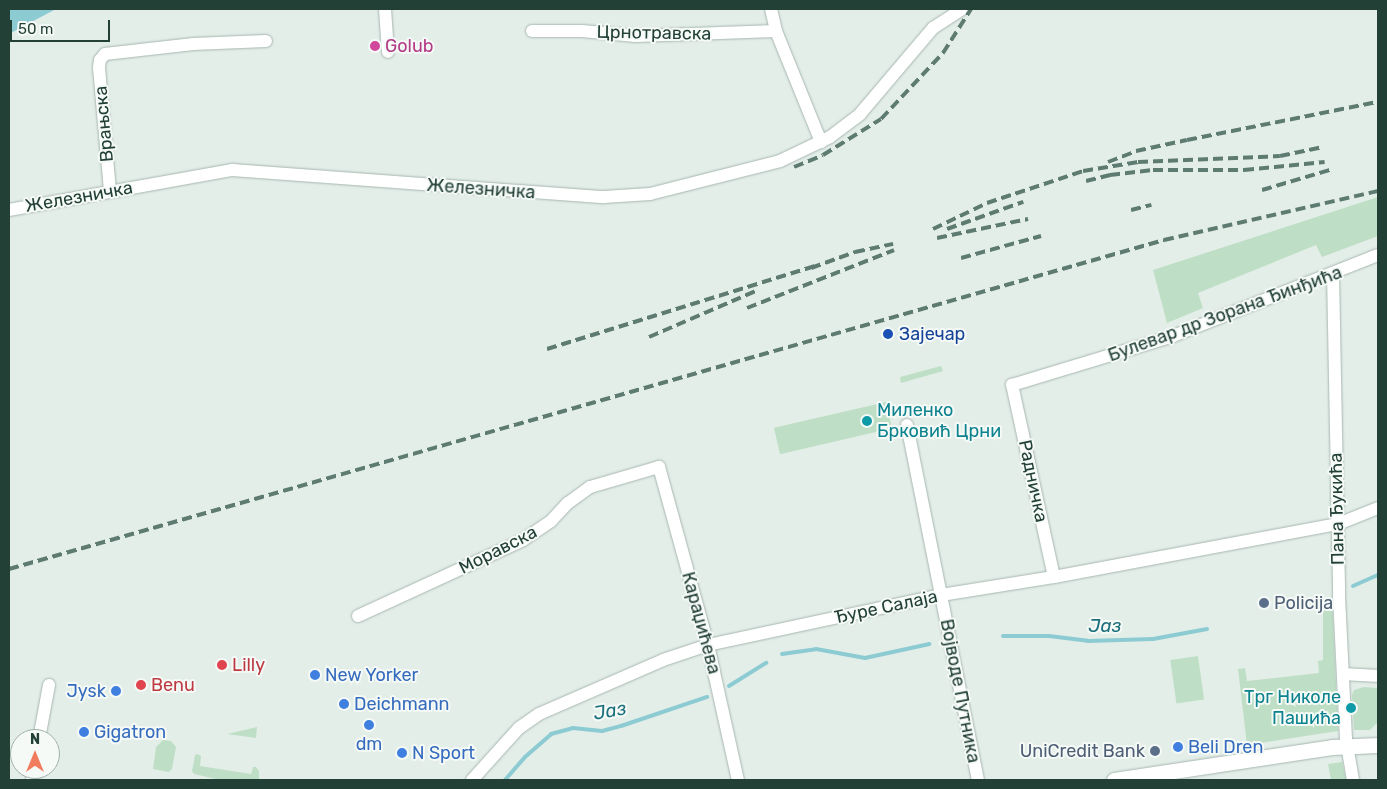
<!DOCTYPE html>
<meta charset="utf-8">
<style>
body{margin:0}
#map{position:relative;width:1387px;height:789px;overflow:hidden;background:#e4eee9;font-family:Rubik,sans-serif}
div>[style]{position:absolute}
.green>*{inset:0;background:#bedfc5;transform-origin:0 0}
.water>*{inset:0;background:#8dcbd3}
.stream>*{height:4px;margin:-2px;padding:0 2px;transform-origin:2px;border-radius:2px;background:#8dcbd3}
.roads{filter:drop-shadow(0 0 1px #a6b6b0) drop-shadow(0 0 1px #a6b6b0)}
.minor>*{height:12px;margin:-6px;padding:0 6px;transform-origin:6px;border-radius:6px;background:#fff}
.tertiary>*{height:15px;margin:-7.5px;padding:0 7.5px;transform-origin:7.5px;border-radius:7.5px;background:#fff}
.rail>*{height:4px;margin-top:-2px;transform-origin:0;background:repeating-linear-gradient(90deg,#5e7b72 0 10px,transparent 0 15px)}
.dots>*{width:14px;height:14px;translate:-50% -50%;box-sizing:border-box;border:2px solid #f5faf7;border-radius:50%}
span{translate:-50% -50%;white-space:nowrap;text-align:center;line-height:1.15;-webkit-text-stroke:4px #f5faf7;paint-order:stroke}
.street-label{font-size:18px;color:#234037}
.hotel-label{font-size:18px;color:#b23c85}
.left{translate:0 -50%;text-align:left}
.transit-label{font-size:18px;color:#164399}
.culture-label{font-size:18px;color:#0d838f}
.right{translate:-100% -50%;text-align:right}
.service-label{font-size:18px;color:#4e5e75}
.health-label{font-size:18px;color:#be3a42}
.shop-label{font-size:18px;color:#366cbe}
.water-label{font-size:19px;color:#1d717d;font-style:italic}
.frame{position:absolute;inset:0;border:10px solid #234037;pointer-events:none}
.north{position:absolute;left:10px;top:729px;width:50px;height:50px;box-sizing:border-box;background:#f5faf7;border:1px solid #a1b0aa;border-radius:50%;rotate:0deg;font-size:14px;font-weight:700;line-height:20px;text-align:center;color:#234037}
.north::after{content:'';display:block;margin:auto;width:18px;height:22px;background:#f27c5e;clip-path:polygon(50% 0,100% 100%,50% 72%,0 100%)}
.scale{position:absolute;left:10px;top:20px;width:100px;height:22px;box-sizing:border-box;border:2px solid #234037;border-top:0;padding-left:6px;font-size:15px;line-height:18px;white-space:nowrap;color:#234037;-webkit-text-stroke:4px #f5faf7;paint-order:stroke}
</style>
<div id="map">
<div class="green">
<i style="clip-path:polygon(1378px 197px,1378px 236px,1322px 257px,1316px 245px,1198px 293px,1203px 308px,1167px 323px,1153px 270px)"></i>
<i style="clip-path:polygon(941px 366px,943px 371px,901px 383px,900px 377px)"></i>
<i style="left:886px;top:402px;width:27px;height:115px;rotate:77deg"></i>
<i style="clip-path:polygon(1332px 598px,1338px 731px,1247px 745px,1238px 669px,1245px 668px,1247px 681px,1319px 673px,1318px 661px,1323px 660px,1323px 599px)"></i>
<i style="left:1198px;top:656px;width:44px;height:28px;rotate:82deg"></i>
<i style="clip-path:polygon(1364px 687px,1378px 688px,1378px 722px,1370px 730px,1354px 730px,1352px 695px,1354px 690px)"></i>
<i style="clip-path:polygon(257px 727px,256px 738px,227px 734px)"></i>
<i style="clip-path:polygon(163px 740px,171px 741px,176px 747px,172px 769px,169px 772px,153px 769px,156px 747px)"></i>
<i style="clip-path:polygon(198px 754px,201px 756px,200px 766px,251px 774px,253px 767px,256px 767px,259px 771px,259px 780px,220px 780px,194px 774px,192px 771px,195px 755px)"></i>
<i style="clip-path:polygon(1342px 762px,1346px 780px,1331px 780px,1328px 764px)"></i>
</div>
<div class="water">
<i style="clip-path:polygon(9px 9px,56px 9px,9px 34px)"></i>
</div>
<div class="stream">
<i style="left:1353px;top:586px;width:27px;rotate:-24deg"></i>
<i style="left:1003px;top:636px;width:46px"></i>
<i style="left:1049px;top:636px;width:39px;rotate:7deg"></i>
<i style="left:1088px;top:641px;width:65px;rotate:-1.8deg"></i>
<i style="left:1153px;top:639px;width:55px;rotate:-10.5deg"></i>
<i style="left:782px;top:654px;width:34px;rotate:-8deg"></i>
<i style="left:816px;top:649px;width:50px;rotate:10.4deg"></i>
<i style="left:865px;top:658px;width:66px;rotate:-12.3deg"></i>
<i style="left:729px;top:686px;width:44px;rotate:-31.9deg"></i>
<i style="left:505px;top:780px;width:30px;rotate:-49deg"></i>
<i style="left:525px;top:757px;width:35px;rotate:-41deg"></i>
<i style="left:551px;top:734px;width:23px;rotate:-15deg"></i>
<i style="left:573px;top:728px;width:29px;rotate:6deg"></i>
<i style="left:602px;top:731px;width:20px;rotate:-15deg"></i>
<i style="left:621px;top:726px;width:91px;rotate:-18.6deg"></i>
</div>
<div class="roads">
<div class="minor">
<i style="left:385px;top:9px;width:43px;rotate:86deg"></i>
<i style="left:771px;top:9px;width:23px;rotate:77deg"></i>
<i style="left:776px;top:31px;width:120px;rotate:67.9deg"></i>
<i style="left:532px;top:31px;width:50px"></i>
<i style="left:582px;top:31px;width:54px;rotate:5.3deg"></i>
<i style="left:636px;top:36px;width:140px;rotate:-2deg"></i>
<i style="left:110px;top:191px;width:124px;rotate:-95.1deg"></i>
<i style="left:99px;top:67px;width:7px;rotate:-82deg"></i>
<i style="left:100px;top:60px;width:8px;rotate:-50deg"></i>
<i style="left:105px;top:54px;width:89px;rotate:-6.5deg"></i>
<i style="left:193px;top:44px;width:73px;rotate:-2.4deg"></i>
<i style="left:9px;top:210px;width:227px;rotate:-10.2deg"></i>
<i style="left:232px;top:170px;width:373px;rotate:4.2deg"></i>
<i style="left:604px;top:197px;width:46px;rotate:-3.7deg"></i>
<i style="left:650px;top:194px;width:134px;rotate:-14.2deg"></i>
<i style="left:780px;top:161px;width:55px;rotate:-25.6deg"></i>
<i style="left:830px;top:137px;width:38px;rotate:-37deg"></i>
<i style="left:860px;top:114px;width:113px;rotate:-49.7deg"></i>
<i style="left:933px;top:28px;width:35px;rotate:-33deg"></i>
<i style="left:1333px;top:274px;width:322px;rotate:88.9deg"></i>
<i style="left:1339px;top:596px;width:143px;rotate:87.2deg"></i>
<i style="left:1346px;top:739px;width:42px;rotate:80.3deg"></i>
<i style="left:907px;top:425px;width:362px;rotate:78.7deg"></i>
<i style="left:1054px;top:577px;width:197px;rotate:-102.3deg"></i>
<i style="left:1012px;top:385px;width:168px;rotate:-16.9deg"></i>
<i style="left:1173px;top:336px;width:220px;rotate:-21.6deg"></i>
<i style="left:358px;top:616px;width:182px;rotate:-24.7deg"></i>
<i style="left:523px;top:540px;width:34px;rotate:-34deg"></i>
<i style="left:551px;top:521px;width:25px;rotate:-47deg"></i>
<i style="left:568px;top:503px;width:27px;rotate:-36deg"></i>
<i style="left:590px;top:487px;width:72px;rotate:-16.2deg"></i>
<i style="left:659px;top:467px;width:185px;rotate:74.6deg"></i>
<i style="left:708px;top:645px;width:138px;rotate:77.5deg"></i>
<i style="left:1343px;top:674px;width:35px;rotate:3deg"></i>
<i style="left:39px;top:739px;width:55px;rotate:-79.5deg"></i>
<i style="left:32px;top:780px;width:11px;rotate:-80deg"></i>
<i style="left:472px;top:780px;width:70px;rotate:-47.9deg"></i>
<i style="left:519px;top:728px;width:24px;rotate:-35deg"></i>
<i style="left:539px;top:714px;width:135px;rotate:-23.5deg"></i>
<i style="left:663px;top:660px;width:47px;rotate:-18.4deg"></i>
<i style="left:708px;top:645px;width:238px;rotate:-12.1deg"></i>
<i style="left:941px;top:595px;width:114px;rotate:-9.1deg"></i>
<i style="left:1054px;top:577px;width:289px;rotate:-10.6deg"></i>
<i style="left:1338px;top:524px;width:43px;rotate:-21.8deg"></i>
</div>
<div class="tertiary">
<i style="left:1114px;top:780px;width:220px;rotate:-8.6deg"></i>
<i style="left:1332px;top:747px;width:46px;rotate:-2.5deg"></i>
</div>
</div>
<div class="rail">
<i style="left:1108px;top:162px;width:30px;rotate:-21deg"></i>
<i style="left:1136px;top:151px;width:52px;rotate:-12.2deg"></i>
<i style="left:1187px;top:140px;width:195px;rotate:-11.3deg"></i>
<i style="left:794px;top:167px;width:31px;rotate:-22deg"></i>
<i style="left:823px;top:155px;width:68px;rotate:-31.8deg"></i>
<i style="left:881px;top:119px;width:91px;rotate:-46.8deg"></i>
<i style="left:943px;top:53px;width:52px;rotate:-57.5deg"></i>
<i style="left:1086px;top:181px;width:25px;rotate:-14deg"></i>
<i style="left:1110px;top:175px;width:43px;rotate:-6.6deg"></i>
<i style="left:1153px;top:170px;width:91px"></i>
<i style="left:1244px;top:170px;width:81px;rotate:-5.6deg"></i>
<i style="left:1262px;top:190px;width:71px;rotate:-16.4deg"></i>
<i style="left:1131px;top:210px;width:21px;rotate:-14deg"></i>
<i style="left:933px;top:229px;width:60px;rotate:-25.7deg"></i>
<i style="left:987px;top:203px;width:101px;rotate:-18.4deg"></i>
<i style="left:1083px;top:171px;width:56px;rotate:-9.3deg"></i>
<i style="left:1138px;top:162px;width:142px;rotate:-2.4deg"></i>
<i style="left:1280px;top:156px;width:44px;rotate:-11.8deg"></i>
<i style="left:947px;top:229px;width:81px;rotate:-19.6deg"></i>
<i style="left:937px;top:238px;width:93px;rotate:-11.8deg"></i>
<i style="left:961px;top:258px;width:83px;rotate:-15.4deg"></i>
<i style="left:811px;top:268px;width:47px;rotate:-20deg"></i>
<i style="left:855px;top:252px;width:39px;rotate:-12deg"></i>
<i style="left:747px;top:308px;width:158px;rotate:-21.5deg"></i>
<i style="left:649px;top:337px;width:119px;rotate:-23.3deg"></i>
<i style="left:547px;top:349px;width:284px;rotate:-17.2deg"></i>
<i style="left:9px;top:569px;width:1201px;rotate:-15.9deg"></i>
<i style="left:1164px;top:240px;width:220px;rotate:-12.9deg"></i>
</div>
<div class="dots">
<i style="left:375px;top:46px;background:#d1479c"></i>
<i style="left:888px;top:334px;background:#1a4fb4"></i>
<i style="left:867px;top:421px;background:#0f9aa8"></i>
<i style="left:1264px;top:603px;background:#5c6f8a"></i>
<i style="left:222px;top:665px;background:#e0444e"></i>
<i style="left:315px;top:675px;background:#3f7fe0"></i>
<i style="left:141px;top:685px;background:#e0444e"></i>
<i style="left:116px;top:691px;background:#3f7fe0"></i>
<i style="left:344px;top:704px;background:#3f7fe0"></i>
<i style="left:1351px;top:708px;background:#0f9aa8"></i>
<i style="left:369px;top:725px;background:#3f7fe0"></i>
<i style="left:84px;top:732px;background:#3f7fe0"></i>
<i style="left:1178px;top:747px;background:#3f7fe0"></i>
<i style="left:1155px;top:751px;background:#5c6f8a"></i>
<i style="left:402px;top:753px;background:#3f7fe0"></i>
</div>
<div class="street-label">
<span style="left:654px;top:33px;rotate:1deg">Црнотравска</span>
<span style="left:104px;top:124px;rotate:-95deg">Врањска</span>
<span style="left:481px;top:189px;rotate:4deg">Железничка</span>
<span style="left:79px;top:197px;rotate:-10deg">Железничка</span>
<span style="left:1225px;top:314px;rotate:-20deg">Булевар др Зорана Ђинђића</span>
<span style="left:1033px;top:481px;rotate:78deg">Радничка</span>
<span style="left:1337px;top:509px;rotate:-91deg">Пана Ђукића</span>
<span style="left:498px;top:550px;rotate:-27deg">Моравска</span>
<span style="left:886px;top:607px;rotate:-12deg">Ђуре Салаја</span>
<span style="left:701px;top:623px;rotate:75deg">Караџићева</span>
<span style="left:960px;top:691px;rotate:79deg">Војводе Путника</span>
</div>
<div class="hotel-label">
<span class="left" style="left:385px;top:46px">Golub</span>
</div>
<div class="transit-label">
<span class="left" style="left:899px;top:334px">Зајечар</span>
</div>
<div class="culture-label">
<span class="left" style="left:877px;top:421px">Миленко<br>Брковић Црни</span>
<span class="right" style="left:1341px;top:708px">Трг Николе<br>Пашића</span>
</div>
<div class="service-label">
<span class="left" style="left:1274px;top:603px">Policija</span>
<span class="right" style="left:1145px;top:751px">UniCredit Bank</span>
</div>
<div class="health-label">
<span class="left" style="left:232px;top:665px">Lilly</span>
<span class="left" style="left:151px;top:685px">Benu</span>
</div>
<div class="shop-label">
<span class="left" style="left:325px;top:675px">New Yorker</span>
<span class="right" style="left:106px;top:691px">Jysk</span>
<span class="left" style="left:354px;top:704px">Deichmann</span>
<span class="left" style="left:94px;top:732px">Gigatron</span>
<span style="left:369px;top:744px">dm</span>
<span class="left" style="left:1188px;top:747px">Beli Dren</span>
<span class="left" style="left:412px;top:753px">N Sport</span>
</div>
<div class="water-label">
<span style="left:1105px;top:626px">Јаз</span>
<span style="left:610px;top:711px;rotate:-10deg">Јаз</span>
</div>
<div class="frame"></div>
<div class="north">N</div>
<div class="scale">50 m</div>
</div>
